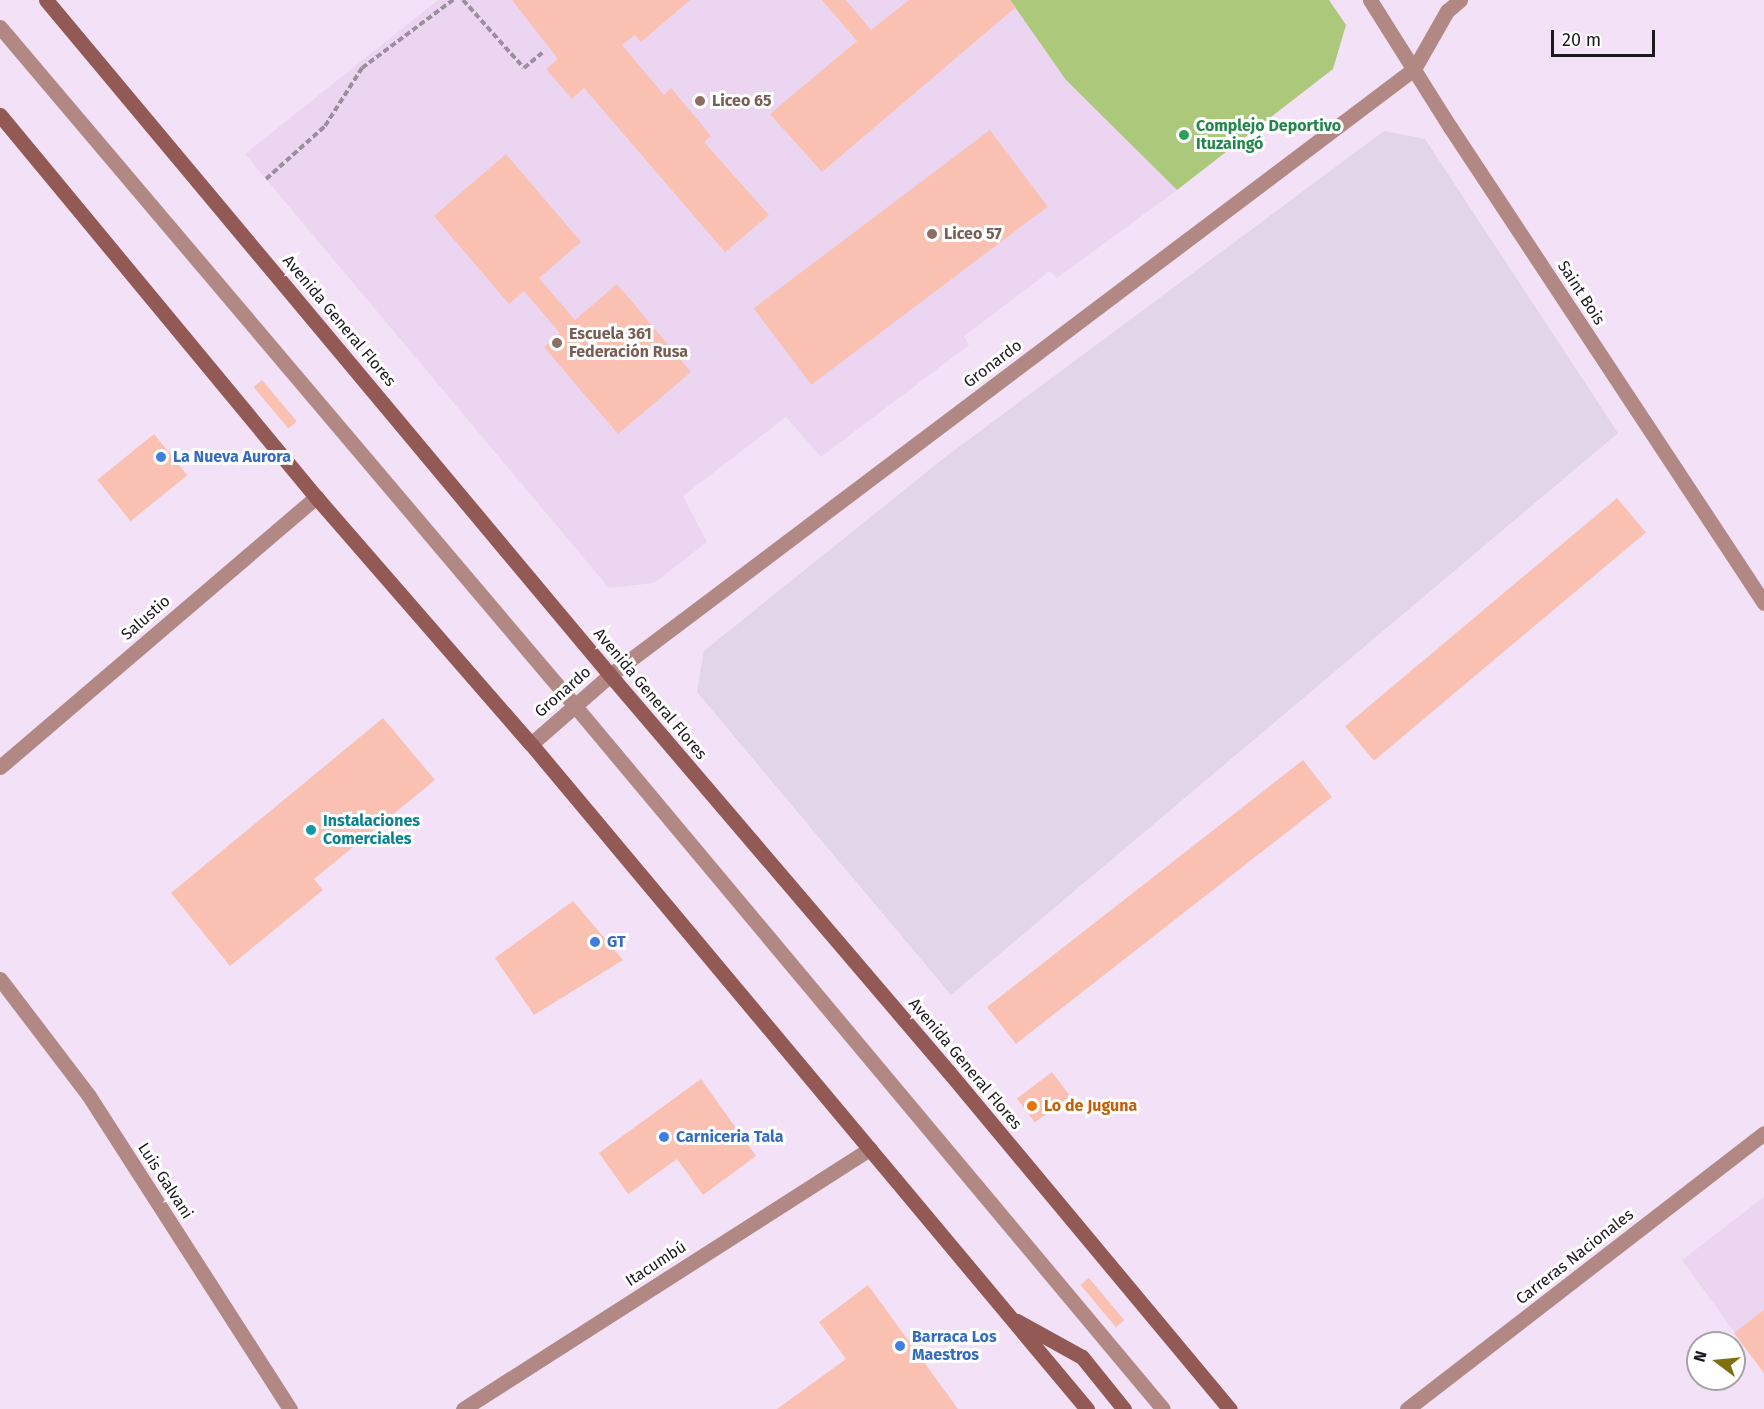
<!DOCTYPE html>
<meta charset="utf-8">
<style>
body{margin:0}
#map{position:relative;width:1764px;height:1409px;overflow:hidden;background:#f3e2f7;font-family:"Fira Sans",sans-serif}
div>[style]{position:absolute}
.built>*{inset:0;background:#ebd5f0}
.industrial>*{inset:0;background:#e2d5e9}
.green>*{inset:0;background:#acc87a}
.building>*{inset:0;background:#fac1b3;transform-origin:0 0}
.path>*{height:4px;margin-top:-2px;transform-origin:0;background:repeating-linear-gradient(90deg,#9b8f9f 0 6px,transparent 0 9px)}
.lane>*{height:15px;margin:-7.5px;padding:0 7.5px;transform-origin:7.5px;border-radius:7.5px;background:#b28885}
.street>*{height:15px;margin:-7.5px;padding:0 7.5px;transform-origin:7.5px;border-radius:7.5px;background:#b28885}
.secondary>*{height:15px;margin:-7.5px;padding:0 7.5px;transform-origin:7.5px;border-radius:7.5px;background:#935955}
.dots>*{width:16px;height:16px;translate:-50% -50%;box-sizing:border-box;border:3px solid #fff;border-radius:50%}
span{translate:-50% -50%;white-space:nowrap;text-align:center;line-height:1.15;-webkit-text-stroke:6px #fff;paint-order:stroke}
.education-label{font-size:16px;color:#785e54;font-weight:700}
.left{translate:0 -50%;text-align:left}
.leisure-label{font-size:16px;color:#27864d;font-weight:700}
.street-label{font-size:16px;color:#1d181f}
.shop-label{font-size:16px;color:#366cbe;font-weight:700}
.culture-label{font-size:16px;color:#0d838f;font-weight:700}
.food-label{font-size:16px;color:#c56008;font-weight:700}
.north{position:absolute;left:1686px;top:1331px;width:60px;height:60px;box-sizing:border-box;background:#fff;border:2px solid #a5a3a5;border-radius:50%;rotate:286deg;font-size:16px;font-weight:700;line-height:24px;text-align:center;color:#1d181f}
.north::after{content:'';display:block;margin:auto;width:21px;height:27px;background:#806f0e;clip-path:polygon(50% 0,100% 100%,50% 72%,0 100%)}
.scale{position:absolute;left:1551px;top:30px;width:104px;height:27px;box-sizing:border-box;border:3px solid #1d181f;border-top:0;padding-left:8px;font-size:18px;line-height:21px;white-space:nowrap;color:#1d181f;-webkit-text-stroke:4px #fff;paint-order:stroke}
</style>
<div id="map">
<div class="built">
<i style="clip-path:polygon(438px 0,1010px 0,1066px 80px,1177px 190px,1057px 278px,1050px 271px,964px 336px,969px 345px,821px 457px,786px 417px,683px 496px,707px 542px,654px 583px,609px 588px,245px 154px)"></i>
<i style="clip-path:polygon(1764px 1197px,1764px 1373px,1682px 1260px)"></i>
</div>
<div class="industrial">
<i style="clip-path:polygon(1384px 131px,1425px 139px,1618px 433px,951px 995px,697px 692px,704px 651px,944px 458px)"></i>
</div>
<div class="green">
<i style="clip-path:polygon(1010px 0,1329px 0,1346px 25px,1333px 69px,1177px 190px,1066px 80px)"></i>
</div>
<div class="building">
<i style="clip-path:polygon(512px 0,690px 0,641px 42px,635px 35px,622px 45px,664px 95px,671px 88px,711px 136px,704px 142px,769px 215px,725px 252px,584px 88px,572px 99px,546px 69px,558px 59px)"></i>
<i style="clip-path:polygon(822px 0,846px 0,871px 30px,909px 0,1010px 0,1016px 7px,822px 172px,770px 114px,857px 41px)"></i>
<i style="left:990px;top:130px;width:96px;height:296px;rotate:53deg"></i>
<i style="clip-path:polygon(506px 154px,581px 242px,539px 278px,575px 320px,617px 284px,691px 372px,618px 434px,544px 347px,560px 333px,524px 291px,509px 304px,434px 216px)"></i>
<i style="left:262px;top:380px;width:54px;height:11px;rotate:50deg"></i>
<i style="left:154px;top:434px;width:53px;height:73px;rotate:51deg"></i>
<i style="left:1617px;top:498px;width:45px;height:355px;rotate:50deg"></i>
<i style="clip-path:polygon(383px 718px,435px 780px,314px 879px,323px 890px,230px 966px,171px 893px)"></i>
<i style="left:1303px;top:760px;width:47px;height:401px;rotate:52deg"></i>
<i style="clip-path:polygon(573px 901px,623px 960px,534px 1015px,495px 958px)"></i>
<i style="left:1052px;top:1072px;width:30px;height:44px;rotate:53deg"></i>
<i style="clip-path:polygon(701px 1079px,756px 1156px,703px 1195px,677px 1159px,628px 1194px,599px 1153px)"></i>
<i style="left:1089px;top:1278px;width:55px;height:11px;rotate:50deg"></i>
<i style="clip-path:polygon(868px 1285px,958px 1409px,777px 1409px,846px 1359px,819px 1322px)"></i>
<i style="clip-path:polygon(1764px 1310px,1764px 1373px,1734px 1333px)"></i>
</div>
<div class="path">
<i style="left:463px;top:0;width:91px;rotate:48.1deg"></i>
<i style="left:524px;top:68px;width:25px;rotate:-40deg"></i>
<i style="left:266px;top:179px;width:79px;rotate:-41.9deg"></i>
<i style="left:325px;top:126px;width:69px;rotate:-57.5deg"></i>
<i style="left:362px;top:68px;width:114px;rotate:-36.8deg"></i>
</div>
<div class="lane">
<i style="left:0;top:27px;width:890px;rotate:49.74deg"></i>
<i style="left:575px;top:706px;width:916px;rotate:50.09deg"></i>
<i style="left:1414px;top:69px;width:67px;rotate:-60.4deg"></i>
<i style="left:1447px;top:11px;width:17px;rotate:-40deg"></i>
</div>
<div class="street">
<i style="left:1370px;top:0;width:150px;rotate:57.8deg"></i>
<i style="left:1450px;top:127px;width:570px;rotate:56.59deg"></i>
<i style="left:531px;top:744px;width:105px;rotate:-41.1deg"></i>
<i style="left:610px;top:675px;width:1007px;rotate:-37.01deg"></i>
<i style="left:0;top:767px;width:416px;rotate:-40.5deg"></i>
<i style="left:0;top:979px;width:147px;rotate:52.7deg"></i>
<i style="left:89px;top:1096px;width:372px;rotate:57.3deg"></i>
<i style="left:463px;top:1409px;width:483px;rotate:-32.6deg"></i>
<i style="left:1407px;top:1409px;width:451px;rotate:-37.7deg"></i>
</div>
<div class="secondary">
<i style="left:46px;top:0;width:880px;rotate:50.12deg"></i>
<i style="left:610px;top:675px;width:521px;rotate:49.52deg"></i>
<i style="left:948px;top:1071px;width:440px;rotate:50.2deg"></i>
<i style="left:0;top:115px;width:496px;rotate:50.4deg"></i>
<i style="left:316px;top:497px;width:327px;rotate:49deg"></i>
<i style="left:531px;top:744px;width:867px;rotate:50.1deg"></i>
<i style="left:1017px;top:1321px;width:74px;rotate:29deg"></i>
<i style="left:1082px;top:1357px;width:67px;rotate:51.1deg"></i>
</div>
<div class="dots">
<i style="left:700px;top:101px;background:#8d6e63"></i>
<i style="left:1184px;top:135px;background:#2e9e5b"></i>
<i style="left:932px;top:234px;background:#8d6e63"></i>
<i style="left:557px;top:343px;background:#8d6e63"></i>
<i style="left:161px;top:457px;background:#3f7fe0"></i>
<i style="left:311px;top:830px;background:#0f9aa8"></i>
<i style="left:595px;top:942px;background:#3f7fe0"></i>
<i style="left:1032px;top:1106px;background:#e8710a"></i>
<i style="left:664px;top:1137px;background:#3f7fe0"></i>
<i style="left:900px;top:1346px;background:#3f7fe0"></i>
</div>
<div class="education-label">
<span class="left" style="left:712px;top:101px">Liceo 65</span>
<span class="left" style="left:944px;top:234px">Liceo 57</span>
<span class="left" style="left:569px;top:343px">Escuela 361<br>Federación Rusa</span>
</div>
<div class="leisure-label">
<span class="left" style="left:1196px;top:135px">Complejo Deportivo<br>Ituzaingó</span>
</div>
<div class="street-label">
<span style="left:1581px;top:293px;rotate:57deg">Saint Bois</span>
<span style="left:339px;top:321px;rotate:50deg">Avenida General Flores</span>
<span style="left:993px;top:364px;rotate:-37deg">Gronardo</span>
<span style="left:146px;top:618px;rotate:-41deg">Salustio</span>
<span style="left:563px;top:692px;rotate:-41deg">Gronardo</span>
<span style="left:650px;top:694px;rotate:50deg">Avenida General Flores</span>
<span style="left:965px;top:1064px;rotate:50deg">Avenida General Flores</span>
<span style="left:165px;top:1181px;rotate:57deg">Luis Galvani</span>
<span style="left:1575px;top:1257px;rotate:-38deg">Carreras Nacionales</span>
<span style="left:656px;top:1264px;rotate:-33deg">Itacumbú</span>
</div>
<div class="shop-label">
<span class="left" style="left:173px;top:457px">La Nueva Aurora</span>
<span class="left" style="left:607px;top:942px">GT</span>
<span class="left" style="left:676px;top:1137px">Carniceria Tala</span>
<span class="left" style="left:912px;top:1346px">Barraca Los<br>Maestros</span>
</div>
<div class="culture-label">
<span class="left" style="left:323px;top:830px">Instalaciones<br>Comerciales</span>
</div>
<div class="food-label">
<span class="left" style="left:1044px;top:1106px">Lo de Juguna</span>
</div>
<div class="north">N</div>
<div class="scale">20 m</div>
</div>
